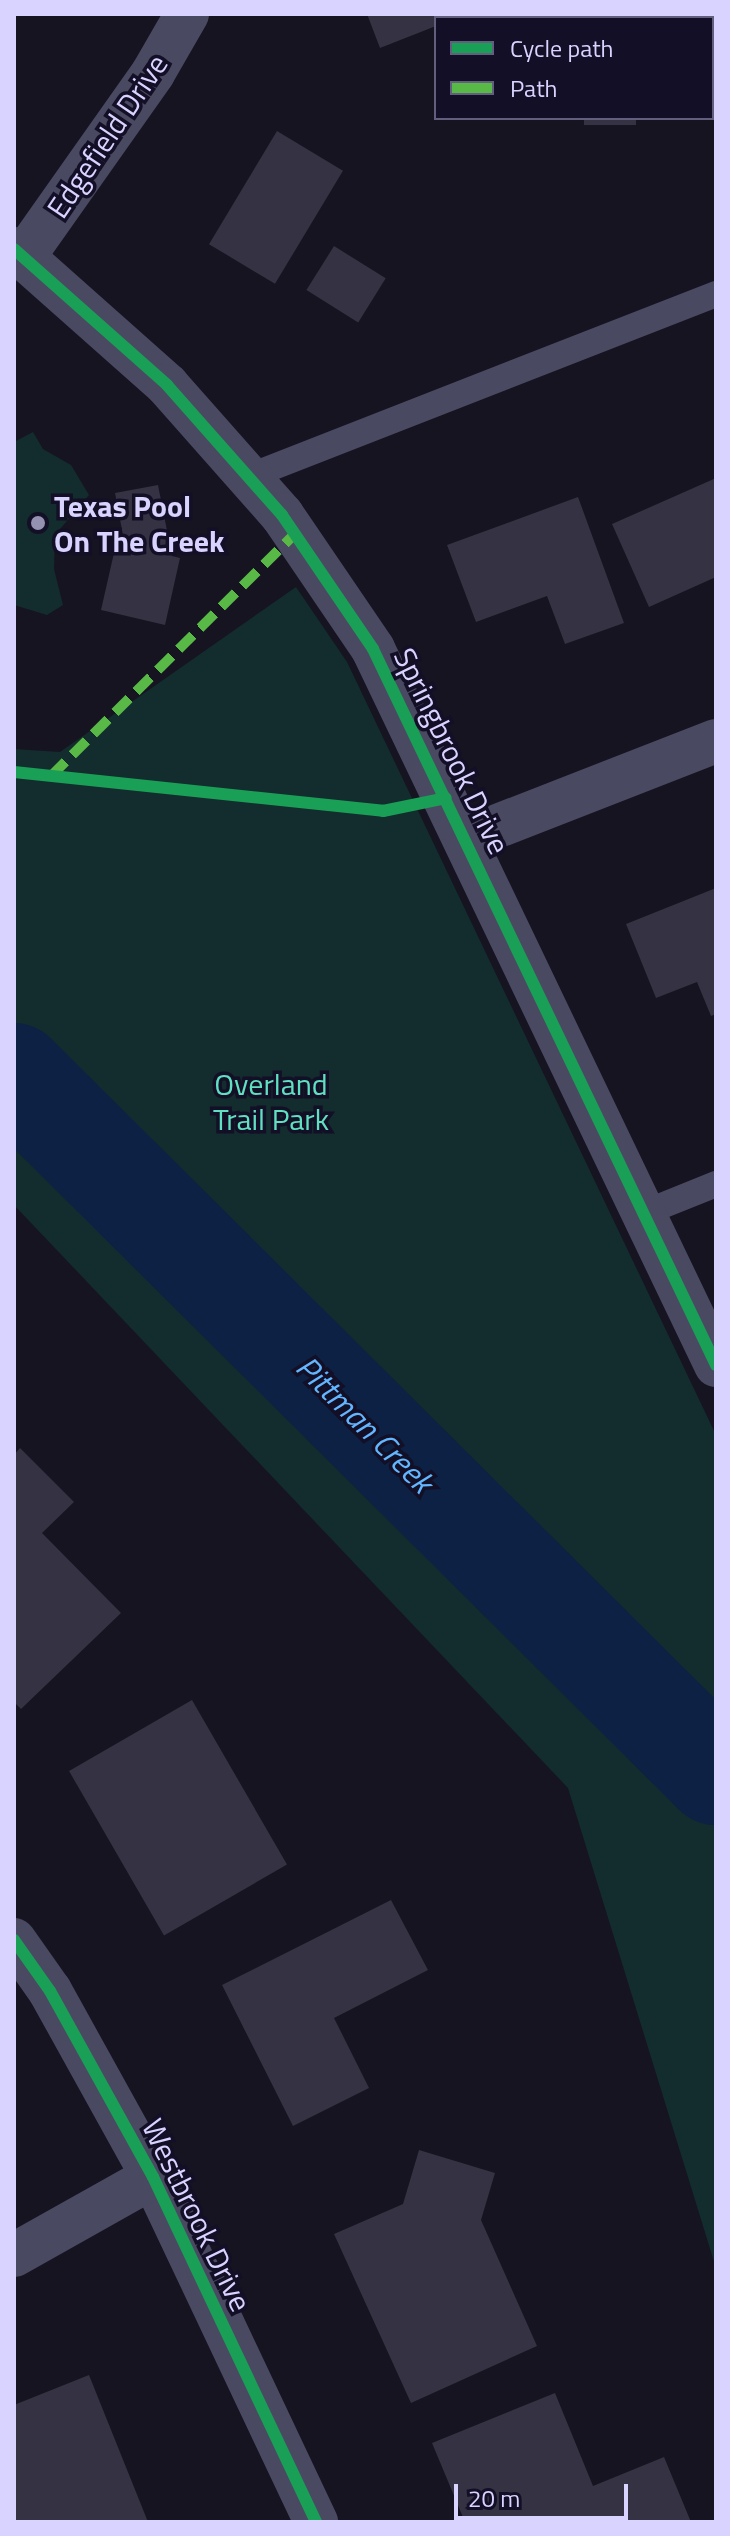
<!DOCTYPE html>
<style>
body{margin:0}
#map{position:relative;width:730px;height:2536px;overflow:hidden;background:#161421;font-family:"Titillium Web",sans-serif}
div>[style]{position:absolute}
.green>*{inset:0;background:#132c2d}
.river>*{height:104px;margin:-52px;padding:0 52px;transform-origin:52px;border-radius:52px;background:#0d2144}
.building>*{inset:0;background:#343243;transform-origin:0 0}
.service>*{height:26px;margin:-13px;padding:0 13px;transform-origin:13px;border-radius:13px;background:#4a4962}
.minor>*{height:44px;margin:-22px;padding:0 22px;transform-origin:22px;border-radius:22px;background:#4a4962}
.quiet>*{height:10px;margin-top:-5px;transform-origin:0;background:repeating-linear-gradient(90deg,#58b947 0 20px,transparent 0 30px)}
.cycleway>*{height:12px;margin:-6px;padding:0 6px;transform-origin:6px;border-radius:6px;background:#1a9f57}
.dots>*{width:22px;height:22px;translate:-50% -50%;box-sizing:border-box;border:4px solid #130f26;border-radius:50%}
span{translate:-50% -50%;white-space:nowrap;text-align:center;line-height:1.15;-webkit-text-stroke:7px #130f26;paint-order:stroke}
.street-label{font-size:30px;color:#d9d4ff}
.poi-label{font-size:30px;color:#d9d4ff;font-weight:700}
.left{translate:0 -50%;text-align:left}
.park-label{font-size:30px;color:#5fe0c0}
.water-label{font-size:32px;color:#62b6ff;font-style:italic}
.frame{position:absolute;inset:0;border:16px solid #d9d4ff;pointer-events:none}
.legend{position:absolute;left:434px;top:16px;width:280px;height:104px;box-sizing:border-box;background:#130f26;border:2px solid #625e7d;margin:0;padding:10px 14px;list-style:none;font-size:24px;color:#d9d4ff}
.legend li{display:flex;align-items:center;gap:16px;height:40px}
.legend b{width:40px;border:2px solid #625e7d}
.scale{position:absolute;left:454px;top:2484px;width:174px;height:36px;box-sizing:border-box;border:4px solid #d9d4ff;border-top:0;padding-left:10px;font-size:24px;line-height:28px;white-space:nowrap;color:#d9d4ff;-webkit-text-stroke:6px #130f26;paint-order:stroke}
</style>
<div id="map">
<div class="green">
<i style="clip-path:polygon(33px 432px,43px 449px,71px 465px,89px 495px,55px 535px,54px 569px,63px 605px,47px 615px,14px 605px,14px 442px)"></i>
<i style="clip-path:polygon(296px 587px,347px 662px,716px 1435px,716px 2268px,568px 1788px,14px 1205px,14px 749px,60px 752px)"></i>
</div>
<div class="river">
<i style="left:14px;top:1075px;width:990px;rotate:44.84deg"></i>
</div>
<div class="building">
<i style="clip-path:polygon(367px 14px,466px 14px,436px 18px,436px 26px,380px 48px)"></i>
<i style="left:623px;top:14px;width:72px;height:4px"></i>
<i style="left:584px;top:118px;width:52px;height:7px"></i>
<i style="left:277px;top:131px;width:77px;height:132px;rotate:31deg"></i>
<i style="left:334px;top:246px;width:61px;height:52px;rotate:32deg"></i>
<i style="clip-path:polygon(716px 478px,716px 577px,649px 607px,612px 524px)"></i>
<i style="clip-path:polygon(158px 485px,172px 556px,180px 558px,165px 625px,101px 610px,116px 544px,125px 546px,115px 493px)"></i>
<i style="clip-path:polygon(578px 497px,624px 623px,565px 644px,547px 596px,476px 622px,447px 545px)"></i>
<i style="clip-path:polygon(716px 888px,716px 1014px,711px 1016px,697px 982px,656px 998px,626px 924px)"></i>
<i style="clip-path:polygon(20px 1448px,74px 1502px,42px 1533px,121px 1613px,21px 1709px,14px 1702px,14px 1455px)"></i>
<i style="left:192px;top:1700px;width:190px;height:142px;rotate:60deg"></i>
<i style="clip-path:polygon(391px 1900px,428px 1970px,334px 2018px,369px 2088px,293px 2126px,222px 1985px)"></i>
<i style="clip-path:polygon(419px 2150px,495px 2173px,481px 2220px,537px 2346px,411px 2403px,334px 2234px,403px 2204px)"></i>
<i style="clip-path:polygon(89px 2375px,148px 2522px,14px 2522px,14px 2405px)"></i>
<i style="clip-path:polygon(555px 2393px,593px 2486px,664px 2457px,691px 2522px,465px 2522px,432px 2443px)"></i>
</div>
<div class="service">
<i style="left:248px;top:477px;width:503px;rotate:-21.36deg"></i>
<i style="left:644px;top:1213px;width:78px;rotate:-21.9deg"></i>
</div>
<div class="minor">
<i style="left:14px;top:249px;width:205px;rotate:41.6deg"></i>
<i style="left:167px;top:385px;width:174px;rotate:48.5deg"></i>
<i style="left:282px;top:515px;width:162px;rotate:55.8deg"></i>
<i style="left:373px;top:649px;width:794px;rotate:64.4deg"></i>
<i style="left:24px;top:256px;width:224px;rotate:-54.8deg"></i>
<i style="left:153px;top:73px;width:68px;rotate:-60deg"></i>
<i style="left:467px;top:838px;width:267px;rotate:-21.3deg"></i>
<i style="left:14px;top:1940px;width:62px;rotate:54.8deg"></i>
<i style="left:50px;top:1991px;width:213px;rotate:61deg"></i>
<i style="left:153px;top:2177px;width:382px;rotate:64.7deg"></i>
<i style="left:14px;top:2255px;width:159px;rotate:-29.3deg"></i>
</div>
<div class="quiet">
<i style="left:51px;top:776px;width:344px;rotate:-44.8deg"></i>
</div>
<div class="cycleway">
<i style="left:14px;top:249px;width:205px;rotate:41.6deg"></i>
<i style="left:167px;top:385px;width:174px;rotate:48.5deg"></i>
<i style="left:282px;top:515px;width:162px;rotate:55.8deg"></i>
<i style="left:373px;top:649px;width:794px;rotate:64.4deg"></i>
<i style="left:14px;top:772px;width:371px;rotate:6deg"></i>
<i style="left:383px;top:811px;width:64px;rotate:-11.7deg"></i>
<i style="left:14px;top:1940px;width:62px;rotate:54.8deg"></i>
<i style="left:50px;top:1991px;width:213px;rotate:61deg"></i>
<i style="left:153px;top:2177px;width:382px;rotate:64.7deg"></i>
</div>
<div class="dots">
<i style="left:38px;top:523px;background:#9591b1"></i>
</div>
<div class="street-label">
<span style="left:107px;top:136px;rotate:-56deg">Edgefield Drive</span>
<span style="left:452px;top:751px;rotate:64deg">Springbrook Drive</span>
<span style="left:197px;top:2215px;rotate:64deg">Westbrook Drive</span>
</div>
<div class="poi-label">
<span class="left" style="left:54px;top:523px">Texas Pool<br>On The Creek</span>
</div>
<div class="park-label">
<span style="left:271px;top:1101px">Overland<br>Trail Park</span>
</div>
<div class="water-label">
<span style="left:365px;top:1424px;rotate:45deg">Pittman Creek</span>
</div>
<div class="frame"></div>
<ul class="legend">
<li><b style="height:10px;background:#1a9f57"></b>Cycle path</li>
<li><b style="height:10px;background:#58b947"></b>Path</li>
</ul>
<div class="scale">20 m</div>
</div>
